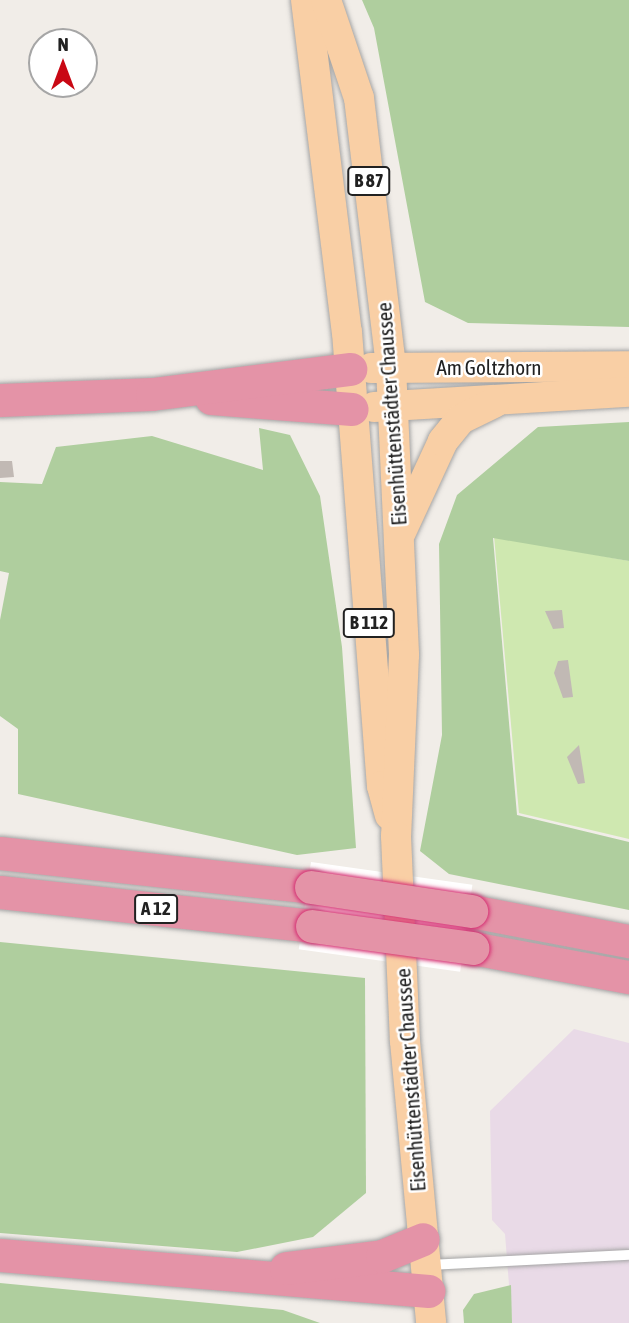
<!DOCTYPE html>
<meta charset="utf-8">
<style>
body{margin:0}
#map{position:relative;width:629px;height:1323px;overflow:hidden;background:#f1ede8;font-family:"Asap Condensed",sans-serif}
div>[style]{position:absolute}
.industrial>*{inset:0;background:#e9dae7}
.grass>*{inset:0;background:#cfe8b0}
.forest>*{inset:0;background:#afce9e}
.pier>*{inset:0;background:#fff;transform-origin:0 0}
.building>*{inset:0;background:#c1b9b4}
.roads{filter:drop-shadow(0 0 2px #a5a5a5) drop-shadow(0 0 2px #a5a5a5)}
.service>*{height:10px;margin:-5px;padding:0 5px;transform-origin:5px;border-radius:5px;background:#fff}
.primary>*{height:30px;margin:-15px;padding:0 15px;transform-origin:15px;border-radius:15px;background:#f9cfa5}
.motorway>*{height:33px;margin:-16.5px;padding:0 16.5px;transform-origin:16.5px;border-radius:16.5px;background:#e493a7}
.bridges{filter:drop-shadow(0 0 2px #d52e72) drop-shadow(0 0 2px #d52e72)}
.motorway-bridge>*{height:33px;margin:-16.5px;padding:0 16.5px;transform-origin:16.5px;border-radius:16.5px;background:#e493a7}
span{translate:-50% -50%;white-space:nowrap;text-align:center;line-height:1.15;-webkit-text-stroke:5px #fff;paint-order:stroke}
.shield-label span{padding:2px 5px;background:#fff;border:2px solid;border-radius:5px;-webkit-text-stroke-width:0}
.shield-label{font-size:19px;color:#212121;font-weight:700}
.street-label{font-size:21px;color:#212121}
.north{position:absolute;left:28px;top:28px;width:70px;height:70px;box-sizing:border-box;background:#fff;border:2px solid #a6a6a6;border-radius:50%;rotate:0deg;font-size:19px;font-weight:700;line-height:28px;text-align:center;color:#212121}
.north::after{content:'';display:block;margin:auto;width:24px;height:32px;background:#c90814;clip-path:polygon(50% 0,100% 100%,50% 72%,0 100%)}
</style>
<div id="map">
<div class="industrial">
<i style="clip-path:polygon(574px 1029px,629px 1043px,629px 1323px,512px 1323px,505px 1234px,492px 1220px,490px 1111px)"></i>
</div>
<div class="grass">
<i style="clip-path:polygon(494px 536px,629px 561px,629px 839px,519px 813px)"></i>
</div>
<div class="forest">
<i style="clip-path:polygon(362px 0,629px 0,629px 327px,468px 323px,425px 302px,374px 28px)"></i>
<i style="clip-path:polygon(629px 422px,629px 561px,493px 538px,517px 815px,629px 842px,629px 910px,449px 874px,420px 851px,442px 735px,439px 544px,457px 495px,538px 427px)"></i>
<i style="clip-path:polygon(259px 428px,290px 435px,320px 496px,342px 647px,356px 848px,297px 855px,18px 794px,18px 729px,0 716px,0 620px,9px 573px,0 571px,0 482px,42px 484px,56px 447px,152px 436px,263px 470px)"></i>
<i style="clip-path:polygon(0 942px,365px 978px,366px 1193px,313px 1237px,237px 1252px,0 1233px)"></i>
<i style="clip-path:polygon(0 1283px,283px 1310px,320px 1323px,0 1323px)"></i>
<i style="clip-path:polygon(511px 1285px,512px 1323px,464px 1323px,463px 1310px,474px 1294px)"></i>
</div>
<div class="pier">
<i style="left:311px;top:862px;width:163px;height:88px;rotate:8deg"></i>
</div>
<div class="building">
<i style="clip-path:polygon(0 461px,12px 461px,14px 477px,0 478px)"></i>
<i style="clip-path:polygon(562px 610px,564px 628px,553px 629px,545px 611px)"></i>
<i style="clip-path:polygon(568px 660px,573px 697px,563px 698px,554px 673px,558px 661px)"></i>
<i style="clip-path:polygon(579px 745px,585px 783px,578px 784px,567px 757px)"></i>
</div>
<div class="roads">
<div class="service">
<i style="left:429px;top:1265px;width:200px;rotate:-2.9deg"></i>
</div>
<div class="primary">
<i style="left:306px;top:0;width:335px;rotate:83deg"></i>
<i style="left:347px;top:332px;width:455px;rotate:85.6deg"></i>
<i style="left:382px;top:786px;width:30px;rotate:75deg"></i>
<i style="left:326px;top:0;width:103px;rotate:71.4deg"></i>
<i style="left:359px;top:98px;width:271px;rotate:83.2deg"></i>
<i style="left:391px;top:367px;width:288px;rotate:87.4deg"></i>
<i style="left:404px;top:655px;width:181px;rotate:92.5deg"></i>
<i style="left:396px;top:836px;width:205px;rotate:87.5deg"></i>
<i style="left:405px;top:1041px;width:283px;rotate:84.7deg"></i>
<i style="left:371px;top:368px;width:258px;rotate:-0.4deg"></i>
<i style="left:374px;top:407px;width:255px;rotate:-3.4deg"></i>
<i style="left:401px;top:532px;width:100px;rotate:-65.2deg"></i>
<i style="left:443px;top:441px;width:28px;rotate:-51deg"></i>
<i style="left:461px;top:419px;width:37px;rotate:-26deg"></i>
</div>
<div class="motorway">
<i style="left:211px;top:398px;width:141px;rotate:4.5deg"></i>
<i style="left:0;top:400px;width:152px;rotate:-2.3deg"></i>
<i style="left:152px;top:394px;width:200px;rotate:-7.2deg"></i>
<i style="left:0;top:853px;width:313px;rotate:6.2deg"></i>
<i style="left:0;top:892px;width:314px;rotate:6.2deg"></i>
<i style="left:471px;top:911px;width:161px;rotate:10.8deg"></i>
<i style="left:472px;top:948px;width:160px;rotate:10.5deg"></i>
<i style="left:0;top:1255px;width:430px;rotate:4.8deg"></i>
<i style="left:286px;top:1268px;width:97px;rotate:-7.1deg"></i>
<i style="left:382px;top:1256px;width:44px;rotate:-22.5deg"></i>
</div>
</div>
<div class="bridges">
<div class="motorway-bridge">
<i style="left:311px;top:887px;width:162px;rotate:8.5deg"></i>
<i style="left:312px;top:926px;width:162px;rotate:7.8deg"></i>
</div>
</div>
<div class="shield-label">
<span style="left:369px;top:181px">B 87</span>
<span style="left:369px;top:623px">B 112</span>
<span style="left:156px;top:909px">A 12</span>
</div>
<div class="street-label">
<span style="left:489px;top:367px">Am Goltzhorn</span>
<span style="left:391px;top:414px;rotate:-94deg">Eisenhüttenstädter Chaussee</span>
<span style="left:410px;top:1080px;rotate:-94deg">Eisenhüttenstädter Chaussee</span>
</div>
<div class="north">N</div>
</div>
